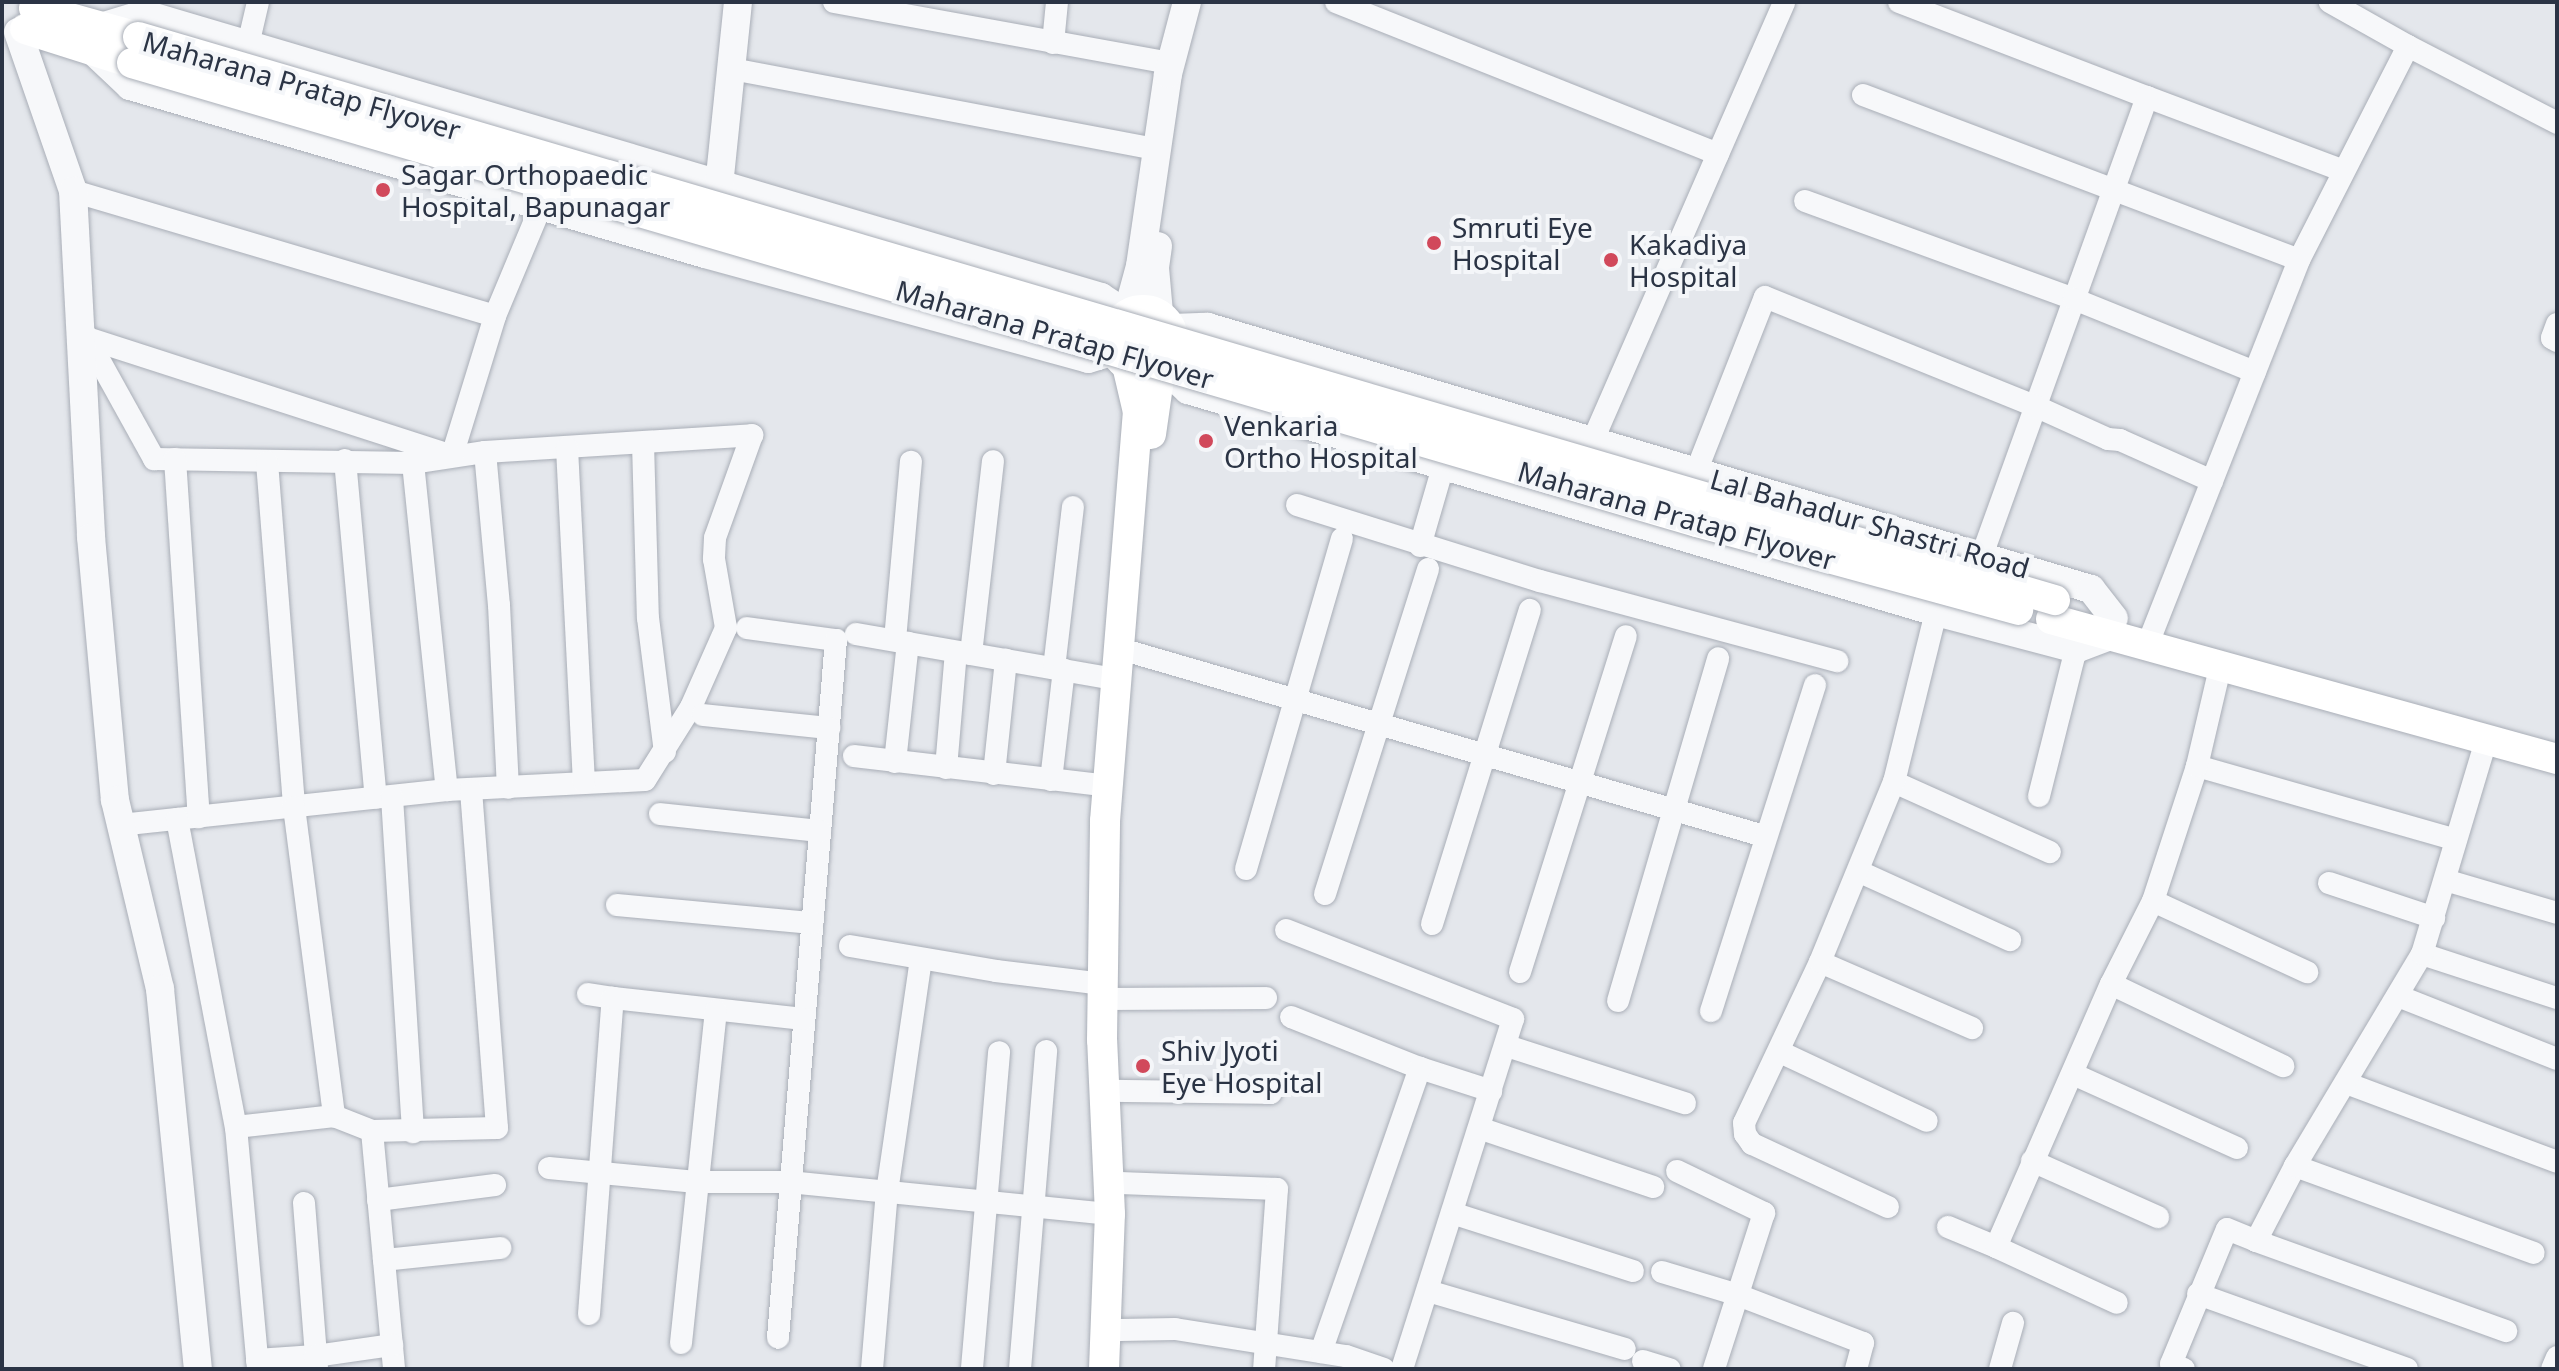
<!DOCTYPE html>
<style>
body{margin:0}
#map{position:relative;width:2559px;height:1371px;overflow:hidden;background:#e4e7ec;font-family:"Noto Sans",sans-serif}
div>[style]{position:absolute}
.roads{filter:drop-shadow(0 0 2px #a9aeb7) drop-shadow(0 0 2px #a9aeb7)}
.minor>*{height:22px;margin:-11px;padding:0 11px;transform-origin:11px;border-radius:11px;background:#f7f8fa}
.tertiary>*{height:28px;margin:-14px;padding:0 14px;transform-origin:14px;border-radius:14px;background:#f7f8fa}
.secondary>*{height:30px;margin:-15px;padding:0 15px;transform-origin:15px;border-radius:15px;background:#fff}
.secondary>.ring{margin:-15px;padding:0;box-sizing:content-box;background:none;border:30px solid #fff;border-radius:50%}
.bridges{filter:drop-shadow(0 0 2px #a9aeb7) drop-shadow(0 0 2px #a9aeb7)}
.secondary-bridge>*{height:30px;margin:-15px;padding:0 15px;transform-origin:15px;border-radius:15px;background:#fff}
.dots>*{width:22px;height:22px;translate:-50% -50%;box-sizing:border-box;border:4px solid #f4f6f9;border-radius:50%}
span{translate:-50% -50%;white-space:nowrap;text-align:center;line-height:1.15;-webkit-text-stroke:8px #f4f6f9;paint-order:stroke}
.street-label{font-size:28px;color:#2b3445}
.poi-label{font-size:28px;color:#2b3445}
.left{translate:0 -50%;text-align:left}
.frame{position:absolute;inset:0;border:4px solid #2b3445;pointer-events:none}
</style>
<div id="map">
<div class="roads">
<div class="minor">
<i style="left:834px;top:2px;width:342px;rotate:10.3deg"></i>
<i style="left:1336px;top:2px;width:411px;rotate:21.7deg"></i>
<i style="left:1899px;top:2px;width:266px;rotate:21deg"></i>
<i style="left:2147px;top:97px;width:488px;rotate:109.8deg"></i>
<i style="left:1053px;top:43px;width:41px;rotate:-84.4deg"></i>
<i style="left:248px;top:45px;width:44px;rotate:-76.9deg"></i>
<i style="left:2408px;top:46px;width:168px;rotate:27.3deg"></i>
<i style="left:732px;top:69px;width:432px;rotate:10.7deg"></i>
<i style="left:1863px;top:95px;width:466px;rotate:20.7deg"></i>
<i style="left:2147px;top:97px;width:210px;rotate:20.6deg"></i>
<i style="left:73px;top:191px;width:440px;rotate:16.5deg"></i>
<i style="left:1805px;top:201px;width:286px;rotate:20deg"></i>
<i style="left:2074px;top:299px;width:195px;rotate:22deg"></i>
<i style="left:2557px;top:324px;width:15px;rotate:110deg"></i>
<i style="left:2552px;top:338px;width:6px;rotate:31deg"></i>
<i style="left:82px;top:329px;width:149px;rotate:61deg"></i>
<i style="left:154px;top:459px;width:259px;rotate:0.9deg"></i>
<i style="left:413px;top:463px;width:73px;rotate:-8.7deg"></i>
<i style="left:485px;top:452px;width:268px;rotate:-3.6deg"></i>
<i style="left:752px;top:435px;width:109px;rotate:109.8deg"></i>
<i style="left:715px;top:538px;width:21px;rotate:93deg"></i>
<i style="left:714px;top:559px;width:70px;rotate:80.1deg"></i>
<i style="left:726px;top:628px;width:86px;rotate:113.9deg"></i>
<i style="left:691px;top:707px;width:86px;rotate:122.2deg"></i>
<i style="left:645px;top:780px;width:198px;rotate:177.1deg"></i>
<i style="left:447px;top:790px;width:328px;rotate:173.9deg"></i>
<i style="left:87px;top:338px;width:384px;rotate:17.9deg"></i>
<i style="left:452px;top:456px;width:146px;rotate:-72.9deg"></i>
<i style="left:495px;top:316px;width:119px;rotate:-67.3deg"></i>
<i style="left:1593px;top:440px;width:478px;rotate:-66.4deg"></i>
<i style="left:643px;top:443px;width:175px;rotate:88.4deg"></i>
<i style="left:648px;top:618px;width:135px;rotate:82.8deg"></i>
<i style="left:567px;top:448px;width:335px;rotate:87.1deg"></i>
<i style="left:485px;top:452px;width:154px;rotate:84.8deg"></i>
<i style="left:499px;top:605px;width:183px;rotate:87.2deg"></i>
<i style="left:175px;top:459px;width:359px;rotate:86.2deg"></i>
<i style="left:345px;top:460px;width:339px;rotate:84.8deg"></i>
<i style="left:267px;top:462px;width:346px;rotate:85.5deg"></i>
<i style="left:294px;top:807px;width:312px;rotate:82.6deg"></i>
<i style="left:334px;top:1116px;width:41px;rotate:21.5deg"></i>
<i style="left:372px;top:1131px;width:239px;rotate:84.7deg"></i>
<i style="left:413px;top:463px;width:329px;rotate:84.1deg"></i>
<i style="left:1696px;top:472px;width:188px;rotate:-68.5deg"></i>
<i style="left:1765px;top:297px;width:291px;rotate:22deg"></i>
<i style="left:2035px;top:406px;width:80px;rotate:24.3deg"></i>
<i style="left:2108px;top:439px;width:12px;rotate:5deg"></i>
<i style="left:2120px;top:440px;width:101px;rotate:24deg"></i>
<i style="left:1297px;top:505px;width:255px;rotate:17.4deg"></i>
<i style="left:1540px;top:581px;width:308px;rotate:15.1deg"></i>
<i style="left:1420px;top:546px;width:82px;rotate:-73.8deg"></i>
<i style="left:747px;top:628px;width:90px;rotate:7.7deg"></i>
<i style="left:836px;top:640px;width:700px;rotate:94.75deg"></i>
<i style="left:856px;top:634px;width:262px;rotate:9.9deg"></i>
<i style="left:895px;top:640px;width:179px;rotate:-84.9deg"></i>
<i style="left:2147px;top:646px;width:415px;rotate:-68.5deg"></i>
<i style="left:2299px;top:260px;width:240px;rotate:-63deg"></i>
<i style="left:2408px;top:46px;width:90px;rotate:-150.6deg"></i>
<i style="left:1131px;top:652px;width:659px;rotate:16.21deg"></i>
<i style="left:971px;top:654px;width:194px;rotate:-83.5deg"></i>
<i style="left:1054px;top:668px;width:162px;rotate:-83.3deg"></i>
<i style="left:703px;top:715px;width:127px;rotate:5.9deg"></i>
<i style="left:854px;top:756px;width:256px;rotate:6.7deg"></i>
<i style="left:895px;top:762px;width:120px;rotate:-83.8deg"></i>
<i style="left:2197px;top:766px;width:269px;rotate:15.9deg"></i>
<i style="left:946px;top:768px;width:116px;rotate:-85.1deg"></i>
<i style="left:994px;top:774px;width:115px;rotate:-84deg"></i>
<i style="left:1051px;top:780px;width:111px;rotate:-83.3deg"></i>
<i style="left:1894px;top:782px;width:171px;rotate:24.2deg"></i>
<i style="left:2039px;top:796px;width:152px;rotate:-75.9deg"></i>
<i style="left:392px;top:797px;width:336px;rotate:86.4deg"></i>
<i style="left:660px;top:814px;width:161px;rotate:6.1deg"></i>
<i style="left:177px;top:819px;width:314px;rotate:79.2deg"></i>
<i style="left:236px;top:1127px;width:243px;rotate:84.8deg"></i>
<i style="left:1246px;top:869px;width:344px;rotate:-73.8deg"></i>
<i style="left:1860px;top:872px;width:165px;rotate:24.4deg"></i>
<i style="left:2445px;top:880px;width:117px;rotate:16.4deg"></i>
<i style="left:2329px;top:883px;width:111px;rotate:18.4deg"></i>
<i style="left:1325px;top:894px;width:341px;rotate:-72.4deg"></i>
<i style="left:2153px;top:901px;width:170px;rotate:24.8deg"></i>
<i style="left:617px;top:905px;width:196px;rotate:5.3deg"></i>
<i style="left:1432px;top:924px;width:329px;rotate:-72.7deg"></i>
<i style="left:1286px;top:930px;width:244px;rotate:21.4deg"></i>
<i style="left:1513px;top:1019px;width:367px;rotate:107.6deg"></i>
<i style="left:850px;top:946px;width:148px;rotate:9.7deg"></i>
<i style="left:996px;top:971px;width:108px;rotate:6.9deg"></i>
<i style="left:2422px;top:954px;width:142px;rotate:18.1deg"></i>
<i style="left:1820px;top:962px;width:166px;rotate:23.5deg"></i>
<i style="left:1520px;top:972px;width:352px;rotate:-72.5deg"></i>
<i style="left:2111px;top:984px;width:191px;rotate:25.5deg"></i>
<i style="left:588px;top:994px;width:25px;rotate:9deg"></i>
<i style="left:2398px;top:996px;width:171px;rotate:21.6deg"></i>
<i style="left:1117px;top:999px;width:149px;rotate:-0.4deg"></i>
<i style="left:1618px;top:1001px;width:357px;rotate:-73.7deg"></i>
<i style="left:1711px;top:1011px;width:342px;rotate:-72.3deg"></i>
<i style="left:1291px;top:1017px;width:139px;rotate:21.6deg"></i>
<i style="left:1420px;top:1068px;width:75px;rotate:17.9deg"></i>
<i style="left:1507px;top:1046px;width:187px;rotate:17.8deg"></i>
<i style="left:1780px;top:1052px;width:162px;rotate:25.1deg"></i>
<i style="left:2073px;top:1074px;width:180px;rotate:24.3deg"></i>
<i style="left:2346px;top:1083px;width:225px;rotate:20.5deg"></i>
<i style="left:1118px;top:1091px;width:153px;rotate:0.7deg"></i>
<i style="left:236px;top:1127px;width:99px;rotate:-6.4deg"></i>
<i style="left:1479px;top:1128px;width:184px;rotate:18.7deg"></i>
<i style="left:372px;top:1131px;width:125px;rotate:-1.4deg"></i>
<i style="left:497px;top:1128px;width:339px;rotate:-94.4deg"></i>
<i style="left:2032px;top:1161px;width:138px;rotate:24deg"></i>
<i style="left:2295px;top:1166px;width:254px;rotate:20deg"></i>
<i style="left:549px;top:1168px;width:148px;rotate:5.4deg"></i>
<i style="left:696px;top:1182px;width:93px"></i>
<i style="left:789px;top:1182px;width:323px;rotate:5.7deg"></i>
<i style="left:1677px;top:1171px;width:97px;rotate:25.8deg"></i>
<i style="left:1764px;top:1213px;width:164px;rotate:107.8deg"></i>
<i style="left:1120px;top:1183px;width:157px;rotate:2.2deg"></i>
<i style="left:1277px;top:1189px;width:180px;rotate:94.1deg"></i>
<i style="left:378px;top:1200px;width:118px;rotate:-7.3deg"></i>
<i style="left:304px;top:1203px;width:167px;rotate:85.5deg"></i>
<i style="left:1888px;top:1207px;width:150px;rotate:-155.1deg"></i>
<i style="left:1752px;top:1144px;width:12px;rotate:-125deg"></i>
<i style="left:1745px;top:1134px;width:11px;rotate:-95deg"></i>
<i style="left:1744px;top:1123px;width:178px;rotate:-64.7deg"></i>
<i style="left:1820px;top:962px;width:195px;rotate:-67.7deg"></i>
<i style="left:1894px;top:782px;width:175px;rotate:-76.1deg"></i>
<i style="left:1452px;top:1213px;width:190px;rotate:17.8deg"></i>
<i style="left:1948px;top:1227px;width:52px;rotate:22.6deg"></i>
<i style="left:1996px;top:1247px;width:287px;rotate:-66.4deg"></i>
<i style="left:2111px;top:984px;width:93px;rotate:-63.2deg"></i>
<i style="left:2153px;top:901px;width:142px;rotate:-71.9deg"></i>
<i style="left:2197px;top:766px;width:105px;rotate:-76.8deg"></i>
<i style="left:2256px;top:1241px;width:266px;rotate:19.8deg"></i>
<i style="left:1996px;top:1247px;width:133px;rotate:24.8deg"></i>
<i style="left:384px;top:1260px;width:117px;rotate:-5.9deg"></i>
<i style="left:1662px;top:1272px;width:79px;rotate:16.8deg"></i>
<i style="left:1738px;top:1295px;width:134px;rotate:21deg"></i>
<i style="left:1863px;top:1343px;width:27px;rotate:105deg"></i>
<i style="left:1428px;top:1291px;width:205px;rotate:16.4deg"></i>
<i style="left:2198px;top:1294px;width:222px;rotate:19.7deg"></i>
<i style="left:589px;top:1314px;width:317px;rotate:-85.7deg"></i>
<i style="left:613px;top:998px;width:192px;rotate:6.3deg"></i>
<i style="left:1120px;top:1330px;width:55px;rotate:-1deg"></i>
<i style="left:1175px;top:1329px;width:173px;rotate:9deg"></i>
<i style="left:1346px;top:1356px;width:40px;rotate:18.9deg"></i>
<i style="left:681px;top:1343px;width:334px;rotate:-84deg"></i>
<i style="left:1321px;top:1352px;width:301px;rotate:-70.8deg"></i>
<i style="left:257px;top:1360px;width:58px;rotate:-3.9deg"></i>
<i style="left:315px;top:1356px;width:78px;rotate:-8.1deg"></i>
<i style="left:1643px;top:1361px;width:28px;rotate:17deg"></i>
<i style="left:972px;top:1368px;width:317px;rotate:-85.1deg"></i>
<i style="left:872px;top:1369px;width:178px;rotate:-85.2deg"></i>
<i style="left:887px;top:1192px;width:235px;rotate:-81.7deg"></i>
<i style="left:1020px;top:1369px;width:319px;rotate:-85.3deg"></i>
<i style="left:2000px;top:1369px;width:48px;rotate:-74.2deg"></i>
<i style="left:2184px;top:1369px;width:14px;rotate:-159deg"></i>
<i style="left:2171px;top:1364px;width:146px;rotate:-67.5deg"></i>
<i style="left:2227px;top:1229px;width:31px;rotate:22deg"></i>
<i style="left:2256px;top:1241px;width:85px;rotate:-62.5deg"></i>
<i style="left:2295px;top:1166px;width:247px;rotate:-59.1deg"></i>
<i style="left:2422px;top:954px;width:226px;rotate:-73.3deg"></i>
<i style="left:2552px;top:1369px;width:13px;rotate:-67deg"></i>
</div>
<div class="tertiary">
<i style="left:101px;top:27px;width:45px;rotate:-16.8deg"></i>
<i style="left:144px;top:14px;width:998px;rotate:16.47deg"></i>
<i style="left:1101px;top:297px;width:31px;rotate:33deg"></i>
<i style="left:1127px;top:314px;width:50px;rotate:-74.8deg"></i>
<i style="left:1140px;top:266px;width:194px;rotate:-81.7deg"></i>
<i style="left:1168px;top:74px;width:74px;rotate:-75.2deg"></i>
<i style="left:18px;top:32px;width:168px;rotate:70.9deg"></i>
<i style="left:73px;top:191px;width:346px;rotate:87deg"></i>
<i style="left:91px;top:537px;width:264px;rotate:84.8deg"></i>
<i style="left:115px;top:800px;width:194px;rotate:76.6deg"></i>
<i style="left:160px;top:989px;width:382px;rotate:84.3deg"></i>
<i style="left:94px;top:52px;width:50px;rotate:43.4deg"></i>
<i style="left:130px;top:86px;width:599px;rotate:16.29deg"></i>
<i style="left:705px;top:254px;width:397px;rotate:15.3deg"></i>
<i style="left:1088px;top:359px;width:28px;rotate:-17deg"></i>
<i style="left:719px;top:186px;width:185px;rotate:-84.1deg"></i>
<i style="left:1158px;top:246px;width:22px;rotate:98deg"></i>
<i style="left:1155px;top:268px;width:45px;rotate:84.9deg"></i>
<i style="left:1171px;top:328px;width:37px;rotate:-2deg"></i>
<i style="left:1208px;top:327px;width:921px;rotate:16.53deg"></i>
<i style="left:2091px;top:589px;width:37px;rotate:52deg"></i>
<i style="left:1161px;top:365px;width:37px;rotate:43deg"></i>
<i style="left:1188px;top:390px;width:780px;rotate:16.53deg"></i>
<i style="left:1936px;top:612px;width:145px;rotate:14.8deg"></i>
<i style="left:2076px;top:649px;width:36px;rotate:-21deg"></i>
</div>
<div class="secondary">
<i style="left:34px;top:8px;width:108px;rotate:15.6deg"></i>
<i style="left:25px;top:29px;width:112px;rotate:17.6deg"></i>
<i class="ring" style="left:1113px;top:310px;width:30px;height:30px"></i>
<i style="left:1151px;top:434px;width:70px;rotate:-81.8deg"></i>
<i style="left:2051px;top:619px;width:525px;rotate:15.47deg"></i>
<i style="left:1104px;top:1369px;width:155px;rotate:-87.8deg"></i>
<i style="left:1110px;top:1214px;width:174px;rotate:-92.6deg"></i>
<i style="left:1102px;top:1040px;width:219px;rotate:-89.2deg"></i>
<i style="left:1105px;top:821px;width:410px;rotate:-85.4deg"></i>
<i style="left:1138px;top:412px;width:48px;rotate:-103.2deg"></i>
</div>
</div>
<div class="bridges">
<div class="secondary-bridge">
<i style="left:138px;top:37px;width:1998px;rotate:16.37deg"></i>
<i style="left:132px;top:63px;width:1631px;rotate:16.35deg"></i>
<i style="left:1697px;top:522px;width:333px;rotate:15.3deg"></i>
</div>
</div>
<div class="dots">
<i style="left:383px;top:190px;background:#d1495b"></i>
<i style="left:1434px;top:243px;background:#d1495b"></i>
<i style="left:1611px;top:260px;background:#d1495b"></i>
<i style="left:1206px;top:441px;background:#d1495b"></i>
<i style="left:1143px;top:1066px;background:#d1495b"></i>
</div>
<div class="street-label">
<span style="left:302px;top:85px;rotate:16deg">Maharana Pratap Flyover</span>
<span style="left:1055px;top:334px;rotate:16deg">Maharana Pratap Flyover</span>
<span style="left:1677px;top:515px;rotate:16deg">Maharana Pratap Flyover</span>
<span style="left:1870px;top:523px;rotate:16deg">Lal Bahadur Shastri Road</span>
</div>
<div class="poi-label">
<span class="left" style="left:401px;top:190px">Sagar Orthopaedic<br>Hospital, Bapunagar</span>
<span class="left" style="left:1452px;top:243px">Smruti Eye<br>Hospital</span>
<span class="left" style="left:1629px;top:260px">Kakadiya<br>Hospital</span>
<span class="left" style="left:1224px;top:441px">Venkaria<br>Ortho Hospital</span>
<span class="left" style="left:1161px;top:1066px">Shiv Jyoti<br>Eye Hospital</span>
</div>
<div class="frame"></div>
</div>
